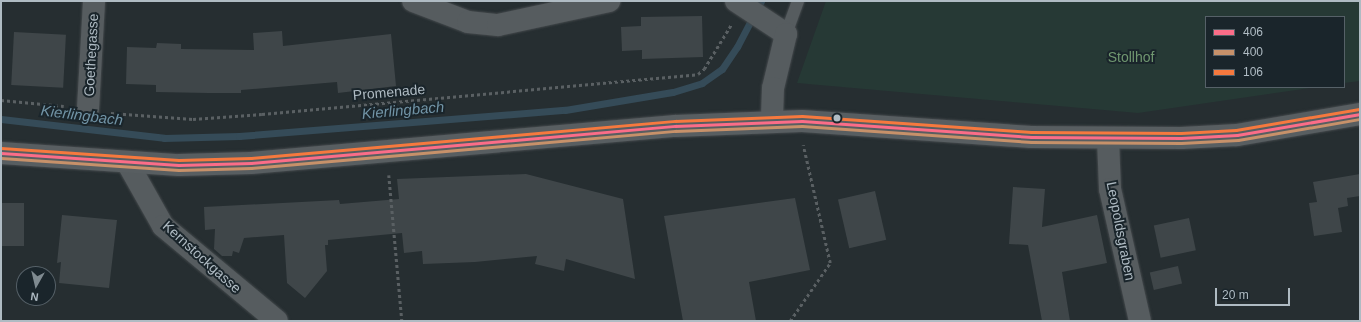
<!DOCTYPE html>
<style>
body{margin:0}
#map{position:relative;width:1361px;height:322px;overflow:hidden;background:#262e31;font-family:Arial,sans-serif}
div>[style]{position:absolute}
.green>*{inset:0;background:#263935}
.stream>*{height:7px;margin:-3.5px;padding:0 3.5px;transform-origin:3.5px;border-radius:3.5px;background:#354b58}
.building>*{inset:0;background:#3f4649;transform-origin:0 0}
.path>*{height:2.5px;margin-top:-1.25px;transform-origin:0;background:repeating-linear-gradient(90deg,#5a6063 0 3px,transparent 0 6px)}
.roads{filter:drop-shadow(0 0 1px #44494c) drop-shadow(0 0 1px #44494c)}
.service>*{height:12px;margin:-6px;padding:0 6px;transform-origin:6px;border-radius:6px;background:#565c5f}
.minor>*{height:22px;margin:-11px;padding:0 11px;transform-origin:11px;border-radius:11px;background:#565c5f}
.primary>*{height:22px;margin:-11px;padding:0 11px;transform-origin:11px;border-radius:11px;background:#585e61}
.bus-1>*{height:3px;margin:-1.5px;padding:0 1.5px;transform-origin:1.5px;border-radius:1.5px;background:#fb6d88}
.bus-2>*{height:3px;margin:-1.5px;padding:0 1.5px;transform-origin:1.5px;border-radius:1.5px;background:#c7916a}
.bus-3>*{height:3px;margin:-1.5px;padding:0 1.5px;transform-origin:1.5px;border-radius:1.5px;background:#f6793e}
.dots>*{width:11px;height:11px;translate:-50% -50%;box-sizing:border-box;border:2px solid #1a252b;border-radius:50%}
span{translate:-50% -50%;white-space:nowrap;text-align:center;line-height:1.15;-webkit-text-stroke:4px #1a252b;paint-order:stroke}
.street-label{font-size:14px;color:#afbbc3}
.park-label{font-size:14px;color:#709770}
.water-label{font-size:15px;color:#7193a5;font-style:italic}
.frame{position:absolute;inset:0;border:2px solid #afbbc3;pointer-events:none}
.legend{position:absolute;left:1205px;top:16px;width:140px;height:72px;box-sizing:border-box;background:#1a252b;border:1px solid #566168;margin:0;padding:5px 7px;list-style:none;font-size:12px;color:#afbbc3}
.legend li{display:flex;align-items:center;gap:8px;height:20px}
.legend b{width:20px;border:1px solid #566168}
.north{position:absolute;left:16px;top:266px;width:40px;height:40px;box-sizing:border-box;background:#1a252b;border:1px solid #566168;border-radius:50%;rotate:188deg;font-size:11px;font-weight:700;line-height:16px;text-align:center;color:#afbbc3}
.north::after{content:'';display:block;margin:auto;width:14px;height:18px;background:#7f8a90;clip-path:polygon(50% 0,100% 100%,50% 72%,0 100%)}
.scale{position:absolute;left:1215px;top:288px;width:75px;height:18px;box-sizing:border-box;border:2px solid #afbbc3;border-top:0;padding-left:5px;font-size:12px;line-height:14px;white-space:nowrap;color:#afbbc3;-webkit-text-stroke:3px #1a252b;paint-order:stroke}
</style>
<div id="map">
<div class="green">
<i style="clip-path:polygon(826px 1px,1360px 1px,1360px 81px,1344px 83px,1344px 17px,1206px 17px,1206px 87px,1317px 87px,1138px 113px,797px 83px)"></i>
</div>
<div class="stream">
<i style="left:1px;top:119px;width:164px;rotate:6.6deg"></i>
<i style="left:164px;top:138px;width:75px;rotate:-1.5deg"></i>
<i style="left:239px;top:136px;width:327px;rotate:-4.6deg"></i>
<i style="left:565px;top:110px;width:109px;rotate:-9.5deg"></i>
<i style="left:673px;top:92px;width:30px;rotate:-17deg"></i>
<i style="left:702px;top:83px;width:24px;rotate:-35deg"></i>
<i style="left:722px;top:69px;width:27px;rotate:-56deg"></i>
<i style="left:737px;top:47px;width:52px;rotate:-62.4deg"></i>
</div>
<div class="building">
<i style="clip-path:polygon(702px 16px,703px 57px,642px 59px,642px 50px,622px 51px,621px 27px,641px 26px,641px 17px)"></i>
<i style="clip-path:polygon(282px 31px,283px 46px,391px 34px,396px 86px,338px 93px,337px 82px,241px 90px,241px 93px,209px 93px,156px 92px,156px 85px,126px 84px,127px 47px,156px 48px,157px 43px,181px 44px,181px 49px,254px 50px,253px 33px)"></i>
<i style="left:14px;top:32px;width:52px;height:53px;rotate:3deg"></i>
<i style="clip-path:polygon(526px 174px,623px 199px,635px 279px,566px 259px,564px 271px,535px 264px,537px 256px,475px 262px,423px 264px,422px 251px,404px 253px,402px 233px,328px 240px,328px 245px,325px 245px,327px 271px,305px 298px,287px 283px,284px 235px,244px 238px,239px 253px,233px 251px,232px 256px,222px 256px,214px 249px,215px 229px,205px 230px,204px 207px,339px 200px,340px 204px,399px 199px,397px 179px)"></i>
<i style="clip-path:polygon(1360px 174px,1360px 196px,1347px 198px,1348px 206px,1338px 208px,1342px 232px,1314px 236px,1309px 203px,1317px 202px,1313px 182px)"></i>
<i style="clip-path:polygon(1013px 187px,1045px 189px,1042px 227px,1097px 215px,1107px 263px,1062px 272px,1070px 321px,1042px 321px,1028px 245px,1009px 244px)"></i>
<i style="left:875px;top:191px;width:50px;height:38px;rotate:77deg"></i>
<i style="clip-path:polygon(795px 198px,810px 270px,749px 282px,756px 321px,683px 321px,664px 216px)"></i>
<i style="left:1px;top:203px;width:23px;height:43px"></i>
<i style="clip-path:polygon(62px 215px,117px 220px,109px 288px,59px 283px,61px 262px,57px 263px)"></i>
<i style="left:1189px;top:218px;width:33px;height:36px;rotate:78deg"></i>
<i style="left:1178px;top:266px;width:18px;height:29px;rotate:77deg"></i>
</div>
<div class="path">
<i style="left:1px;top:100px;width:63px;rotate:5.4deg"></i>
<i style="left:111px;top:113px;width:82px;rotate:4.2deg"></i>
<i style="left:193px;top:119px;width:69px;rotate:-4.1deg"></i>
<i style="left:262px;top:114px;width:438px;rotate:-5.2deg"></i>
<i style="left:698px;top:74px;width:8px;rotate:-40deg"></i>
<i style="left:704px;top:69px;width:52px;rotate:-58.5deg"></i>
<i style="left:389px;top:175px;width:147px;rotate:84.9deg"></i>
<i style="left:790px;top:321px;width:70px;rotate:-55.4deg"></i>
<i style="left:830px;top:263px;width:121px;rotate:-102.9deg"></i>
</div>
<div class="roads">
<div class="service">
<i style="left:786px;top:34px;width:35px;rotate:-70deg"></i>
</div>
<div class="minor">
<i style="left:413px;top:1px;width:59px;rotate:20.9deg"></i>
<i style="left:468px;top:22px;width:30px;rotate:6deg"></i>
<i style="left:498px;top:25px;width:114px;rotate:-12.2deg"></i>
<i style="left:736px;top:1px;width:60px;rotate:33.4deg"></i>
<i style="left:786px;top:34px;width:56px;rotate:103.5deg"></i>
<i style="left:773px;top:88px;width:34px;rotate:92deg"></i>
<i style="left:88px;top:109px;width:108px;rotate:-86.8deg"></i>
<i style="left:1108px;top:139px;width:50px;rotate:87.7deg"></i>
<i style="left:1110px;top:189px;width:135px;rotate:77.2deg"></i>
<i style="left:127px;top:162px;width:73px;rotate:60.6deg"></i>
<i style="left:163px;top:226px;width:148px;rotate:39.8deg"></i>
</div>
<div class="primary">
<i style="left:1px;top:153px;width:178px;rotate:3.9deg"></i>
<i style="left:179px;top:165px;width:72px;rotate:-1.6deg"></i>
<i style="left:251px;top:163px;width:426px;rotate:-5deg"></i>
<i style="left:675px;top:126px;width:127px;rotate:-2.3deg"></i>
<i style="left:802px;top:121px;width:230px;rotate:4deg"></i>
<i style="left:1031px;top:137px;width:150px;rotate:0.4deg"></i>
<i style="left:1181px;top:138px;width:56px;rotate:-3.1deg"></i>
<i style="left:1237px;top:135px;width:125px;rotate:-9.7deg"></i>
</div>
</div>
<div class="bus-1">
<i style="left:1px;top:153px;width:178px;rotate:3.9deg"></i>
<i style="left:179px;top:165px;width:72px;rotate:-1.6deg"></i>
<i style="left:251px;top:163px;width:426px;rotate:-5deg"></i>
<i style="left:675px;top:126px;width:127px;rotate:-2.3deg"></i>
<i style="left:802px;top:121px;width:230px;rotate:4deg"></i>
<i style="left:1031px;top:137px;width:150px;rotate:0.4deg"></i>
<i style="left:1181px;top:138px;width:56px;rotate:-3.1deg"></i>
<i style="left:1237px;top:135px;width:125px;rotate:-9.7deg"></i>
</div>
<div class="bus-2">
<i style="left:1px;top:158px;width:178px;rotate:3.9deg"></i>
<i style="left:179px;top:170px;width:72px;rotate:-1.6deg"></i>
<i style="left:251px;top:168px;width:426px;rotate:-5deg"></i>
<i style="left:675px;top:131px;width:127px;rotate:-2.3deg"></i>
<i style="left:802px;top:126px;width:230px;rotate:4deg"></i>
<i style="left:1031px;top:142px;width:150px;rotate:0.4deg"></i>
<i style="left:1181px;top:143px;width:57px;rotate:-3deg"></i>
<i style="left:1238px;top:140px;width:124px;rotate:-9.8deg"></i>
</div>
<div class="bus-3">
<i style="left:1px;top:148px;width:178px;rotate:3.9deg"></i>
<i style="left:179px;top:160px;width:72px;rotate:-1.6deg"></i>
<i style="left:251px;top:158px;width:426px;rotate:-5deg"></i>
<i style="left:675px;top:121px;width:127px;rotate:-2.3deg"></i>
<i style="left:802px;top:116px;width:230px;rotate:4deg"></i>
<i style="left:1031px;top:132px;width:150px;rotate:0.4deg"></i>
<i style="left:1181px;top:133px;width:55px;rotate:-3.1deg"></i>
<i style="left:1236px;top:130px;width:125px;rotate:-9.7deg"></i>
</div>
<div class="dots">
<i style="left:837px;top:118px;background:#afbbc3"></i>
</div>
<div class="street-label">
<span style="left:91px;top:55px;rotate:-87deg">Goethegasse</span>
<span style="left:389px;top:92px;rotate:-5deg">Promenade</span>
<span style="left:1121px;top:231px;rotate:79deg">Leopoldsgraben</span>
<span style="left:202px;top:257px;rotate:42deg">Kernstockgasse</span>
</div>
<div class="park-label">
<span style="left:1131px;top:57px">Stollhof</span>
</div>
<div class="water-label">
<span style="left:403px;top:110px;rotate:-5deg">Kierlingbach</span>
<span style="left:82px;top:115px;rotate:7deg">Kierlingbach</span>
</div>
<div class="frame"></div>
<ul class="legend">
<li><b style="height:5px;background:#fb6d88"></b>406</li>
<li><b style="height:5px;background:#c7916a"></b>400</li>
<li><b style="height:5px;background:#f6793e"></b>106</li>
</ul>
<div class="north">N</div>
<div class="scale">20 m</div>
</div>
